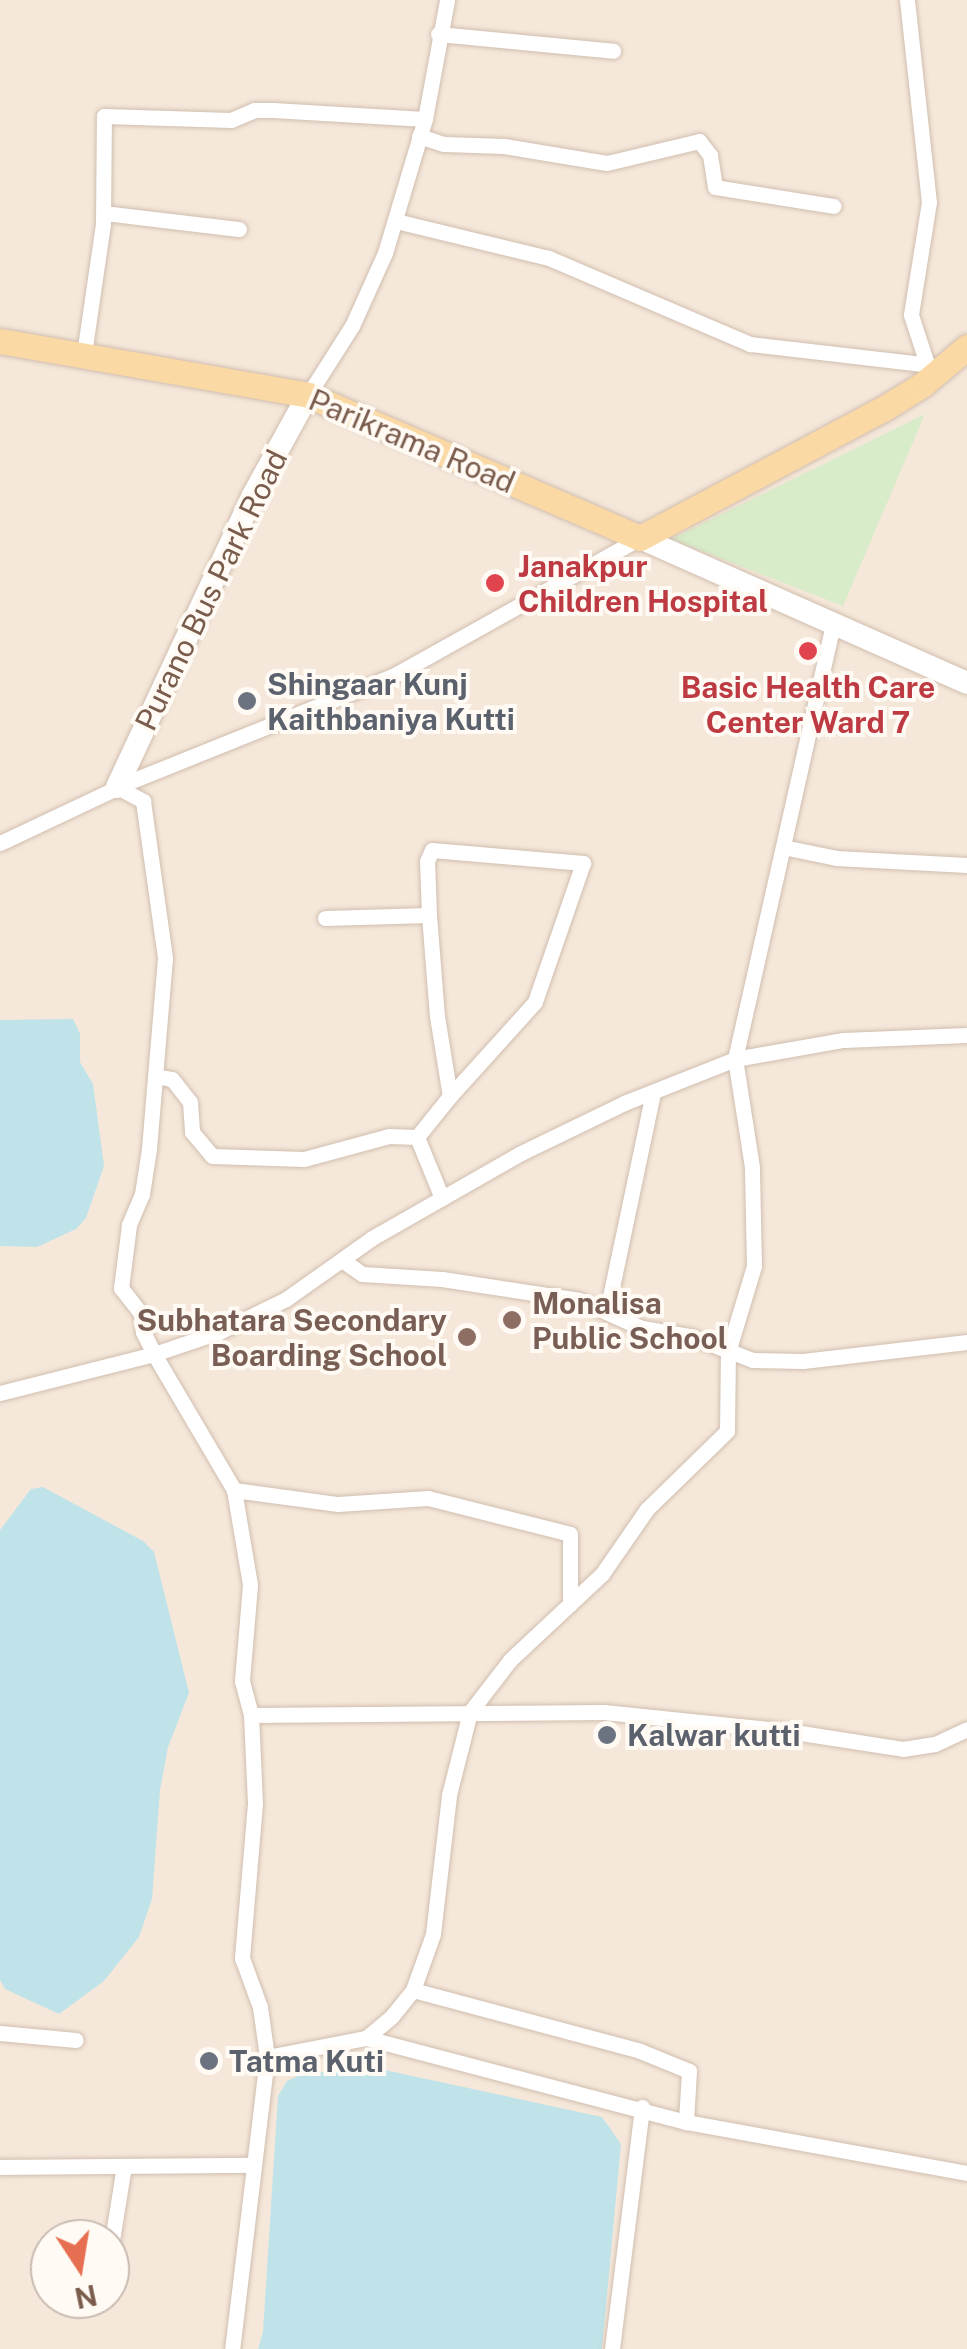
<!DOCTYPE html>
<style>
body{margin:0}
#map{position:relative;width:967px;height:2349px;overflow:hidden;background:#fdf6ec;font-family:"Public Sans",sans-serif}
div>[style]{position:absolute}
.residential>*{inset:0;background:#f5e8da}
.green>*{inset:0;background:#d8ecc9}
.water>*{inset:0;background:#bfe3e8}
.roads{filter:drop-shadow(0 0 2px #d1beb0) drop-shadow(0 0 2px #d1beb0)}
.street>*{height:15px;margin:-7.5px;padding:0 7.5px;transform-origin:7.5px;border-radius:7.5px;background:#fff}
.secondary>*{height:22px;margin:-11px;padding:0 11px;transform-origin:11px;border-radius:11px;background:#fff}
.primary>*{height:25px;margin:-12.5px;padding:0 12.5px;transform-origin:12.5px;border-radius:12.5px;background:#fbd9a5}
.dots>*{width:28px;height:28px;translate:-50% -50%;box-sizing:border-box;border:5px solid #fffaf3;border-radius:50%}
span{translate:-50% -50%;white-space:nowrap;text-align:center;line-height:1.15;-webkit-text-stroke:8px #fffaf3;paint-order:stroke}
.street-label{font-size:30px;color:#7a5c4d}
.health-label{font-size:30px;color:#be3a42;font-weight:700}
.left{translate:0 -50%;text-align:left}
.worship-label{font-size:30px;color:#5b616d;font-weight:700}
.education-label{font-size:30px;color:#785e54;font-weight:700}
.right{translate:-100% -50%;text-align:right}
.north{position:absolute;left:30px;top:2219px;width:100px;height:100px;box-sizing:border-box;background:#fffaf3;border:2px solid #cabbb1;border-radius:50%;rotate:168deg;font-size:28px;font-weight:700;line-height:40px;text-align:center;color:#7a5c4d}
.north::after{content:'';display:block;margin:auto;width:35px;height:45px;background:#e76f51;clip-path:polygon(50% 0,100% 100%,50% 72%,0 100%)}
</style>
<div id="map">
<div class="residential">
<i style="clip-path:polygon(evenodd,0 0,967px 0,967px 2349px,0 2349px,0 0,50px 2239px,110px 2239px,110px 2299px,50px 2299px,50px 2239px)"></i>
</div>
<div class="green">
<i style="clip-path:polygon(925px 414px,843px 606px,671px 539px)"></i>
</div>
<div class="water">
<i style="clip-path:polygon(73px 1019px,80px 1034px,80px 1062px,93px 1084px,104px 1166px,86px 1218px,76px 1229px,37px 1247px,0 1246px,0 1020px)"></i>
<i style="clip-path:polygon(43px 1487px,143px 1541px,154px 1552px,189px 1693px,168px 1747px,160px 1790px,152px 1899px,139px 1937px,104px 1981px,59px 2014px,5px 1989px,0 1980px,0 1530px,31px 1489px)"></i>
<i style="clip-path:polygon(366px 2066px,602px 2117px,621px 2144px,602px 2349px,258px 2349px,263px 2332px,278px 2096px,287px 2081px,300px 2075px)"></i>
</div>
<div class="roads">
<div class="street">
<i style="left:907px;top:0;width:203px;rotate:83.8deg"></i>
<i style="left:929px;top:202px;width:114px;rotate:99.1deg"></i>
<i style="left:911px;top:315px;width:58px;rotate:71.9deg"></i>
<i style="left:438px;top:34px;width:176px;rotate:5.5deg"></i>
<i style="left:419px;top:136px;width:26px;rotate:18deg"></i>
<i style="left:444px;top:144px;width:60px;rotate:1.9deg"></i>
<i style="left:504px;top:146px;width:104px;rotate:9.4deg"></i>
<i style="left:607px;top:163px;width:95px;rotate:-13.4deg"></i>
<i style="left:699px;top:141px;width:18px;rotate:52deg"></i>
<i style="left:710px;top:155px;width:32px;rotate:81deg"></i>
<i style="left:715px;top:187px;width:120px;rotate:9.1deg"></i>
<i style="left:104px;top:213px;width:136px;rotate:6.8deg"></i>
<i style="left:396px;top:221px;width:157px;rotate:13.6deg"></i>
<i style="left:549px;top:258px;width:219px;rotate:23.2deg"></i>
<i style="left:750px;top:344px;width:175px;rotate:6.6deg"></i>
<i style="left:84px;top:354px;width:131px;rotate:-81.7deg"></i>
<i style="left:103px;top:224px;width:108px;rotate:-89.5deg"></i>
<i style="left:104px;top:116px;width:127px;rotate:1.8deg"></i>
<i style="left:231px;top:120px;width:25px;rotate:-23deg"></i>
<i style="left:254px;top:110px;width:19px"></i>
<i style="left:273px;top:110px;width:152px;rotate:3.4deg"></i>
<i style="left:308px;top:395px;width:82px;rotate:-57.5deg"></i>
<i style="left:352px;top:326px;width:80px;rotate:-65.7deg"></i>
<i style="left:385px;top:253px;width:140px;rotate:-73.4deg"></i>
<i style="left:425px;top:119px;width:121px;rotate:-79.5deg"></i>
<i style="left:117px;top:787px;width:30px;rotate:28deg"></i>
<i style="left:143px;top:801px;width:159px;rotate:82deg"></i>
<i style="left:165px;top:958px;width:192px;rotate:94.8deg"></i>
<i style="left:149px;top:1149px;width:46px;rotate:98.8deg"></i>
<i style="left:142px;top:1194px;width:34px;rotate:113deg"></i>
<i style="left:129px;top:1225px;width:64px;rotate:97.2deg"></i>
<i style="left:121px;top:1288px;width:33px;rotate:52deg"></i>
<i style="left:141px;top:1314px;width:18px;rotate:84deg"></i>
<i style="left:143px;top:1332px;width:25px;rotate:63deg"></i>
<i style="left:154px;top:1354px;width:158px;rotate:59.5deg"></i>
<i style="left:234px;top:1490px;width:96px;rotate:80.4deg"></i>
<i style="left:250px;top:1585px;width:96px;rotate:94.8deg"></i>
<i style="left:242px;top:1681px;width:35px;rotate:75deg"></i>
<i style="left:251px;top:1715px;width:88px;rotate:87.4deg"></i>
<i style="left:255px;top:1803px;width:156px;rotate:94.8deg"></i>
<i style="left:242px;top:1958px;width:52px;rotate:69.8deg"></i>
<i style="left:260px;top:2007px;width:50px;rotate:82deg"></i>
<i style="left:267px;top:2057px;width:294px;rotate:96.8deg"></i>
<i style="left:0;top:843px;width:143px;rotate:-25.3deg"></i>
<i style="left:129px;top:782px;width:284px;rotate:-21.9deg"></i>
<i style="left:393px;top:676px;width:283px;rotate:-29.2deg"></i>
<i style="left:783px;top:847px;width:54px;rotate:11.7deg"></i>
<i style="left:836px;top:858px;width:131px;rotate:3.1deg"></i>
<i style="left:429px;top:915px;width:54px;rotate:-92.1deg"></i>
<i style="left:427px;top:861px;width:12px;rotate:-66deg"></i>
<i style="left:432px;top:850px;width:152px;rotate:4.9deg"></i>
<i style="left:583px;top:863px;width:147px;rotate:109.1deg"></i>
<i style="left:535px;top:1002px;width:127px;rotate:132.1deg"></i>
<i style="left:325px;top:918px;width:104px;rotate:-1.7deg"></i>
<i style="left:429px;top:915px;width:101px;rotate:85.5deg"></i>
<i style="left:437px;top:1016px;width:81px;rotate:80.8deg"></i>
<i style="left:450px;top:1096px;width:53px;rotate:128.8deg"></i>
<i style="left:417px;top:1137px;width:66px;rotate:67.7deg"></i>
<i style="left:156px;top:1076px;width:16px;rotate:11deg"></i>
<i style="left:172px;top:1079px;width:29px;rotate:52deg"></i>
<i style="left:190px;top:1102px;width:30px;rotate:86deg"></i>
<i style="left:192px;top:1132px;width:31px;rotate:50deg"></i>
<i style="left:212px;top:1156px;width:92px;rotate:1.9deg"></i>
<i style="left:304px;top:1159px;width:88px;rotate:-15.1deg"></i>
<i style="left:389px;top:1136px;width:28px;rotate:2deg"></i>
<i style="left:342px;top:1260px;width:24px;rotate:35deg"></i>
<i style="left:362px;top:1274px;width:80px;rotate:3.6deg"></i>
<i style="left:442px;top:1279px;width:139px;rotate:8.7deg"></i>
<i style="left:579px;top:1300px;width:69px;rotate:24deg"></i>
<i style="left:642px;top:1328px;width:49px;rotate:9.5deg"></i>
<i style="left:690px;top:1336px;width:67px;rotate:20.9deg"></i>
<i style="left:753px;top:1360px;width:50px;rotate:1.1deg"></i>
<i style="left:803px;top:1361px;width:165px;rotate:-6.6deg"></i>
<i style="left:607px;top:1311px;width:223px;rotate:-78.1deg"></i>
<i style="left:0;top:1393px;width:159px;rotate:-14.2deg"></i>
<i style="left:154px;top:1354px;width:69px;rotate:-18.7deg"></i>
<i style="left:219px;top:1332px;width:75px;rotate:-26.2deg"></i>
<i style="left:286px;top:1299px;width:105px;rotate:-35.3deg"></i>
<i style="left:372px;top:1238px;width:169px;rotate:-29.7deg"></i>
<i style="left:519px;top:1154px;width:117px;rotate:-25.9deg"></i>
<i style="left:624px;top:1103px;width:119px;rotate:-21.6deg"></i>
<i style="left:735px;top:1059px;width:110px;rotate:-10deg"></i>
<i style="left:843px;top:1040px;width:124px;rotate:-2.3deg"></i>
<i style="left:234px;top:1490px;width:105px;rotate:7.7deg"></i>
<i style="left:338px;top:1504px;width:90px;rotate:-3.8deg"></i>
<i style="left:428px;top:1498px;width:146px;rotate:14.2deg"></i>
<i style="left:570px;top:1534px;width:70px;rotate:90deg"></i>
<i style="left:251px;top:1715px;width:353px;rotate:-0.5deg"></i>
<i style="left:604px;top:1712px;width:185px;rotate:5.9deg"></i>
<i style="left:788px;top:1731px;width:116px;rotate:8.9deg"></i>
<i style="left:903px;top:1749px;width:32px;rotate:-9deg"></i>
<i style="left:935px;top:1744px;width:35px;rotate:-25deg"></i>
<i style="left:413px;top:1990px;width:235px;rotate:15deg"></i>
<i style="left:640px;top:2051px;width:53px;rotate:22.2deg"></i>
<i style="left:689px;top:2071px;width:51px;rotate:93.4deg"></i>
<i style="left:0;top:2033px;width:76px;rotate:5.3deg"></i>
<i style="left:366px;top:2038px;width:34px;rotate:-40deg"></i>
<i style="left:392px;top:2016px;width:33px;rotate:-51deg"></i>
<i style="left:413px;top:1990px;width:59px;rotate:-70.3deg"></i>
<i style="left:433px;top:1934px;width:140px;rotate:-83.4deg"></i>
<i style="left:449px;top:1795px;width:86px;rotate:-75.8deg"></i>
<i style="left:470px;top:1712px;width:66px;rotate:-52.4deg"></i>
<i style="left:510px;top:1660px;width:126px;rotate:-43.1deg"></i>
<i style="left:602px;top:1574px;width:79px;rotate:-55.3deg"></i>
<i style="left:647px;top:1509px;width:112px;rotate:-44.3deg"></i>
<i style="left:727px;top:1431px;width:79px;rotate:-89.3deg"></i>
<i style="left:728px;top:1352px;width:90px;rotate:-73.2deg"></i>
<i style="left:754px;top:1266px;width:99px;rotate:-91.2deg"></i>
<i style="left:752px;top:1167px;width:109px;rotate:-98.9deg"></i>
<i style="left:735px;top:1059px;width:449px;rotate:-77.3deg"></i>
<i style="left:267px;top:2057px;width:101px;rotate:-10.9deg"></i>
<i style="left:366px;top:2038px;width:331px;rotate:14.7deg"></i>
<i style="left:686px;top:2122px;width:286px;rotate:10.3deg"></i>
<i style="left:0;top:2167px;width:253px;rotate:-0.5deg"></i>
<i style="left:110px;top:2253px;width:88px;rotate:-80.9deg"></i>
<i style="left:612px;top:2349px;width:244px;rotate:-82.9deg"></i>
</div>
<div class="secondary">
<i style="left:640px;top:538px;width:358px;rotate:23.9deg"></i>
<i style="left:117px;top:787px;width:320px;rotate:-65deg"></i>
<i style="left:252px;top:497px;width:116px;rotate:-61.2deg"></i>
</div>
<div class="primary">
<i style="left:0;top:341px;width:313px;rotate:9.9deg"></i>
<i style="left:308px;top:395px;width:361px;rotate:23.3deg"></i>
<i style="left:640px;top:538px;width:275px;rotate:-28deg"></i>
<i style="left:883px;top:409px;width:46px;rotate:-31.6deg"></i>
<i style="left:922px;top:385px;width:59px;rotate:-40.2deg"></i>
</div>
</div>
<div class="dots">
<i style="left:495px;top:583px;background:#e0444e"></i>
<i style="left:808px;top:651px;background:#e0444e"></i>
<i style="left:247px;top:701px;background:#6b7280"></i>
<i style="left:512px;top:1320px;background:#8d6e63"></i>
<i style="left:467px;top:1337px;background:#8d6e63"></i>
<i style="left:607px;top:1735px;background:#6b7280"></i>
<i style="left:209px;top:2061px;background:#6b7280"></i>
</div>
<div class="street-label">
<span style="left:412px;top:441px;rotate:23deg">Parikrama Road</span>
<span style="left:211px;top:590px;rotate:-64deg">Purano Bus Park Road</span>
</div>
<div class="health-label">
<span class="left" style="left:518px;top:583px">Janakpur<br>Children Hospital</span>
<span style="left:808px;top:704px">Basic Health Care<br>Center Ward 7</span>
</div>
<div class="worship-label">
<span class="left" style="left:267px;top:701px">Shingaar Kunj<br>Kaithbaniya Kutti</span>
<span class="left" style="left:627px;top:1735px">Kalwar kutti</span>
<span class="left" style="left:229px;top:2061px">Tatma Kuti</span>
</div>
<div class="education-label">
<span class="left" style="left:532px;top:1320px">Monalisa<br>Public School</span>
<span class="right" style="left:447px;top:1337px">Subhatara Secondary<br>Boarding School</span>
</div>
<div class="north">N</div>
</div>
